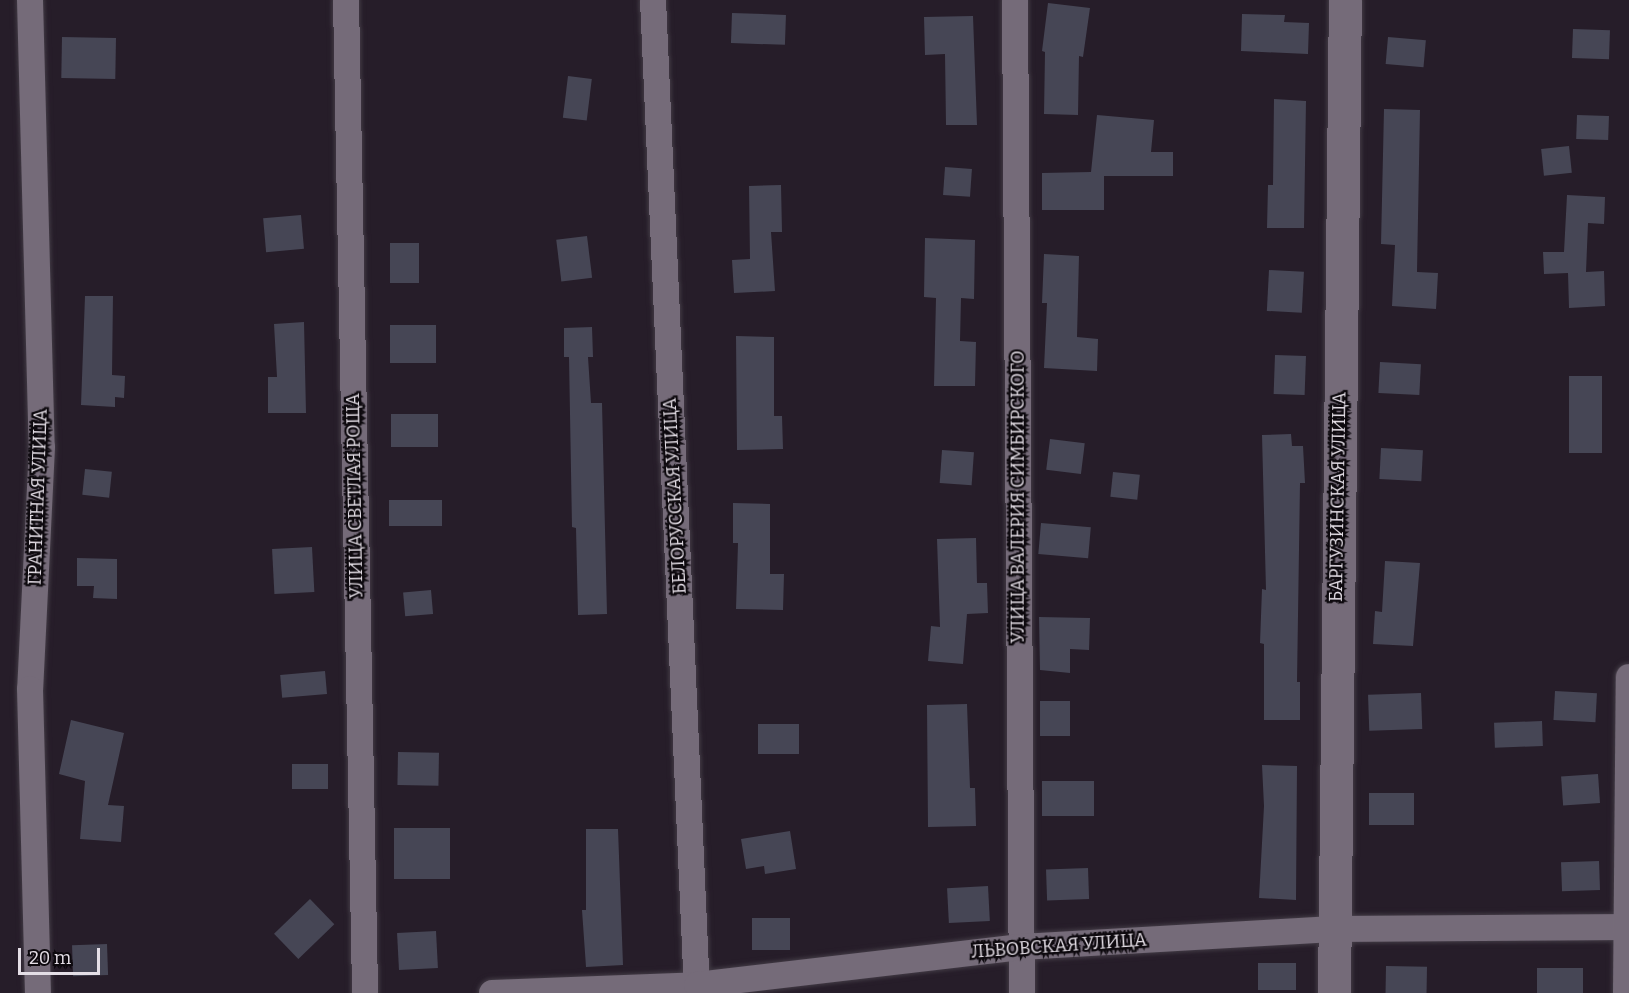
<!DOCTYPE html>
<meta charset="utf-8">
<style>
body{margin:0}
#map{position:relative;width:1629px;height:993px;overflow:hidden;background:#261d29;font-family:Bitter,serif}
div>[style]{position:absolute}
.building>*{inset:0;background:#464655;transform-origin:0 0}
.roads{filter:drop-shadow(0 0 2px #423b45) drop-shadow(0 0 2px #423b45)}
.minor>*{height:26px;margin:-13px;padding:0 13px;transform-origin:13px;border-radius:13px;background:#756b79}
.tertiary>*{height:33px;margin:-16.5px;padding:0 16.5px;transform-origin:16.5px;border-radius:16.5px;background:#756b79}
span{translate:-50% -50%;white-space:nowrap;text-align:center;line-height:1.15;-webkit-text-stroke:4.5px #0d090e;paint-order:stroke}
.street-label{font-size:18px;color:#e4dee6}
.scale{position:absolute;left:18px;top:948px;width:82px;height:27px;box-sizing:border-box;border:3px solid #e4dee6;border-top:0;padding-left:8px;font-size:18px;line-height:21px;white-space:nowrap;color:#e4dee6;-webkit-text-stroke:4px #0d090e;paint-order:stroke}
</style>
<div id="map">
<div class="building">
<i style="clip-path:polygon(1048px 3px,1090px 8px,1083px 57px,1079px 56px,1078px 115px,1044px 114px,1045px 52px,1042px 51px)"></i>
<i style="left:732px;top:13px;width:54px;height:30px;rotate:2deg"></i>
<i style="clip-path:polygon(1242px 14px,1285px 15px,1284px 22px,1309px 23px,1308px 54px,1241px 51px)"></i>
<i style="clip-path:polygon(973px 16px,977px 125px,946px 125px,945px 54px,925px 55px,924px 17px)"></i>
<i style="left:1573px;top:29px;width:37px;height:29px;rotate:2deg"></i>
<i style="left:62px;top:37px;width:54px;height:41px;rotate:1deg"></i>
<i style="left:1388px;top:37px;width:38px;height:27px;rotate:5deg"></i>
<i style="left:568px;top:76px;width:24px;height:42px;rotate:7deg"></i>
<i style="clip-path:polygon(1274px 99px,1306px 101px,1304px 228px,1267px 228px,1268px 185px,1273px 185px)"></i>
<i style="clip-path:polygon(1384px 109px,1420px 110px,1417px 272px,1438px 273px,1436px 309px,1392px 306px,1395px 245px,1381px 244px)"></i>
<i style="clip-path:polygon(1097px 115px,1154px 120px,1151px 152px,1173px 152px,1173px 176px,1104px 176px,1104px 210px,1042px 210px,1042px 173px,1091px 172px)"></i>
<i style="left:1577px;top:115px;width:32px;height:24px;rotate:2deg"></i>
<i style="left:1569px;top:146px;width:27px;height:28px;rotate:84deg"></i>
<i style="left:945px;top:167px;width:27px;height:28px;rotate:4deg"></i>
<i style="clip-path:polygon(781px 185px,782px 232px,771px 232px,775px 291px,734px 293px,732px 260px,750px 259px,749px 186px)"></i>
<i style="clip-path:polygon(1567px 195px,1605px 197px,1604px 224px,1588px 223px,1586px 272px,1604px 271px,1605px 306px,1569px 308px,1568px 273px,1544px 274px,1543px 252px,1564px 252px)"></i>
<i style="left:301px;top:215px;width:34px;height:38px;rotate:85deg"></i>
<i style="left:587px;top:236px;width:42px;height:31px;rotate:83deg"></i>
<i style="clip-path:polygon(925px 238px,975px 240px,974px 299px,961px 298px,960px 341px,976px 342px,975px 386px,934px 386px,936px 298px,924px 297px)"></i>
<i style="left:390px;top:243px;width:29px;height:40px"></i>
<i style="clip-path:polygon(1044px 254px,1079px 256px,1077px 337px,1098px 339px,1097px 371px,1044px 368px,1047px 303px,1042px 303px)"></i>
<i style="left:1269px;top:270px;width:35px;height:41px;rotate:3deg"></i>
<i style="clip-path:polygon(85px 296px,113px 296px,112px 375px,125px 376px,124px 398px,115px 397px,115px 407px,81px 405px)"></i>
<i style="clip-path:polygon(304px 322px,306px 413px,268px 413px,268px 377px,277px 377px,274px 324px)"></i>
<i style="left:436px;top:325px;width:38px;height:46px;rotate:90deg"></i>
<i style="clip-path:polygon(592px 327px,593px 357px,588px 357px,591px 403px,602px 403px,607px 614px,578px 615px,576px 528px,572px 527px,569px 357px,564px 357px,564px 328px)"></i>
<i style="clip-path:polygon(736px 336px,774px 337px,774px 416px,782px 416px,783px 449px,737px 450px)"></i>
<i style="left:1275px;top:355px;width:31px;height:39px;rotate:2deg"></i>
<i style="left:1380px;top:362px;width:41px;height:31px;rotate:3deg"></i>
<i style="left:1569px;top:376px;width:33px;height:77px"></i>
<i style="left:391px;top:414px;width:47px;height:33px"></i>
<i style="clip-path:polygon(1291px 434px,1292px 446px,1303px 446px,1305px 483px,1300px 483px,1297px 682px,1300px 682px,1300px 720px,1264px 720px,1264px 644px,1260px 643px,1262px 589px,1266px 590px,1262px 435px)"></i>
<i style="left:1050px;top:439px;width:35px;height:31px;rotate:7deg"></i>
<i style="left:1381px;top:448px;width:42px;height:31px;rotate:3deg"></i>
<i style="left:942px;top:450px;width:32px;height:33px;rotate:4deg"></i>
<i style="left:85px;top:469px;width:27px;height:26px;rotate:6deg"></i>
<i style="left:1113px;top:472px;width:27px;height:25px;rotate:6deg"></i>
<i style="left:442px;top:500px;width:26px;height:53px;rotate:90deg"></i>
<i style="clip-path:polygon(733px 503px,770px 504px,770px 574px,784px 574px,783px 610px,736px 609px,738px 543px,733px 543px)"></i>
<i style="left:1041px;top:523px;width:50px;height:31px;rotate:5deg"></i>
<i style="clip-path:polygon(976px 538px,977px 583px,987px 583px,988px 613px,967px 614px,963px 664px,928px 661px,931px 626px,940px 627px,937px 539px)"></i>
<i style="left:312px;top:547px;width:45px;height:40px;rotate:87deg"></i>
<i style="clip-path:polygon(77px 558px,117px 559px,117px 599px,93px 598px,94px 586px,77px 586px)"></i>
<i style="clip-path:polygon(1385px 561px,1420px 563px,1413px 646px,1373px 644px,1375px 611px,1382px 612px)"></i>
<i style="left:431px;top:590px;width:24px;height:28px;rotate:85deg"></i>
<i style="clip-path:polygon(1039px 617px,1090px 618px,1089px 650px,1070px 649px,1070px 673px,1040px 670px)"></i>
<i style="left:325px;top:671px;width:23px;height:45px;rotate:85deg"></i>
<i style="left:1555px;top:691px;width:42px;height:29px;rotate:3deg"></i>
<i style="left:1421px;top:693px;width:36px;height:53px;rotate:88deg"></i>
<i style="left:1070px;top:701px;width:35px;height:30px;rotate:90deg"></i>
<i style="clip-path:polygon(967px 704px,970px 788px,975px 788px,976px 826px,928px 827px,927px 705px)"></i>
<i style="clip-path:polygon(71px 720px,124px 733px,108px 805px,124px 806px,121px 842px,80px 839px,85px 781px,59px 774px)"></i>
<i style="left:1542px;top:721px;width:25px;height:48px;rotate:88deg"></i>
<i style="left:799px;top:724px;width:30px;height:41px;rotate:90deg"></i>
<i style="left:398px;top:752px;width:41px;height:33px;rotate:1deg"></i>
<i style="left:292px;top:764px;width:36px;height:25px"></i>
<i style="clip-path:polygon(1262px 765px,1297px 766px,1296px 900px,1259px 898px,1264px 806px)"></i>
<i style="left:1598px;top:774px;width:29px;height:37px;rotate:86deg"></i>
<i style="left:1042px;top:781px;width:52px;height:35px"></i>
<i style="left:1369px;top:793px;width:45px;height:32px"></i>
<i style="left:450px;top:828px;width:51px;height:56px;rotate:90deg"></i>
<i style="clip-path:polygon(586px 829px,618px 829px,623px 965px,586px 967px,582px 910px,586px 910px)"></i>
<i style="clip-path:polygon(790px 831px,796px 869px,765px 874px,764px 866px,746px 869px,741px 839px)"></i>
<i style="left:1599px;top:861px;width:29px;height:38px;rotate:88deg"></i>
<i style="left:1088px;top:868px;width:31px;height:42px;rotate:88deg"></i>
<i style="left:988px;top:886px;width:35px;height:41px;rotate:87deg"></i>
<i style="left:310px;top:899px;width:35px;height:50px;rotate:46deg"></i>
<i style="left:752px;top:918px;width:38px;height:32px"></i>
<i style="left:436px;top:931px;width:37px;height:39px;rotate:87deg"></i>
<i style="left:107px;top:944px;width:31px;height:35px;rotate:88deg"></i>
<i style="left:1296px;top:963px;width:27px;height:38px;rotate:90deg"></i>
<i style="left:1386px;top:966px;width:41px;height:27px;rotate:1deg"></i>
<i style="left:1537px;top:968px;width:46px;height:25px"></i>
</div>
<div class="roads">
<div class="minor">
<i style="left:30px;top:0;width:447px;rotate:88.5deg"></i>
<i style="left:42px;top:447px;width:242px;rotate:92.8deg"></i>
<i style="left:30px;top:689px;width:304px;rotate:88.5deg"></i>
<i style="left:346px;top:0;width:993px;rotate:88.9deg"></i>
<i style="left:653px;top:0;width:994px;rotate:87.46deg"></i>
<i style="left:1015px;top:0;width:993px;rotate:89.6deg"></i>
<i style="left:492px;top:993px;width:205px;rotate:-2.2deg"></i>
<i style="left:697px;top:985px;width:326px;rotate:-6.7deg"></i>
<i style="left:1021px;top:947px;width:313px;rotate:-3.3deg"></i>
<i style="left:1333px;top:929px;width:296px;rotate:-0.4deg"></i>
<i style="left:1626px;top:993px;width:316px;rotate:-89.5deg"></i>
</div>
<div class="tertiary">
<i style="left:1334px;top:993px;width:993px;rotate:-89.37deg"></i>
</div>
</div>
<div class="street-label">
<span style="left:355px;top:496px;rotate:-91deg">УЛИЦА СВЕТЛАЯ РОЩА</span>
<span style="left:675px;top:496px;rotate:-93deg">БЕЛОРУССКАЯ УЛИЦА</span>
<span style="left:38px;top:497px;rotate:-88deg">ГРАНИТНАЯ УЛИЦА</span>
<span style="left:1018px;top:497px;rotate:-90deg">УЛИЦА ВАЛЕРИЯ СИМБИРСКОГО</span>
<span style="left:1338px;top:497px;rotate:-89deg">БАРГУЗИНСКАЯ УЛИЦА</span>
<span style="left:1059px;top:946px;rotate:-4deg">ЛЬВОВСКАЯ УЛИЦА</span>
</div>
<div class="scale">20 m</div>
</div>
